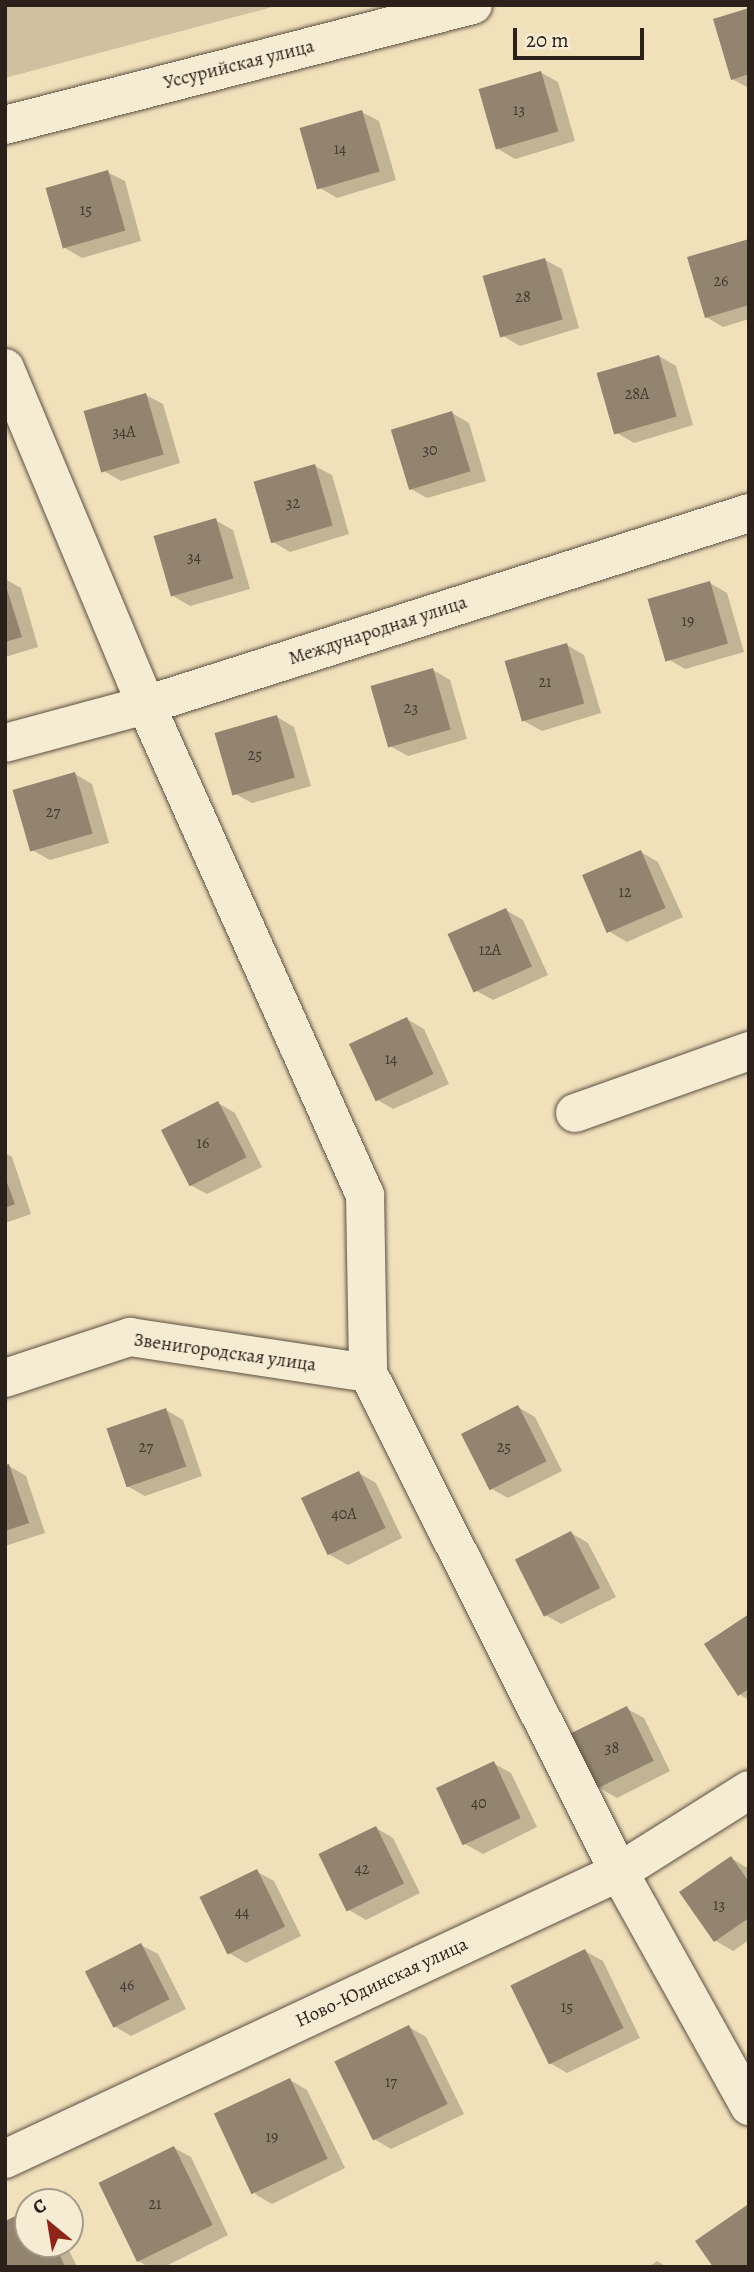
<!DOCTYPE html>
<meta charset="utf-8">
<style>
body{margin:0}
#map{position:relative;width:754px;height:2272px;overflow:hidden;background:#f1e1bb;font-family:Alegreya,serif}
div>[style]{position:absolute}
.green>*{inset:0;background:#d0c0a0}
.shadow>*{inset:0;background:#0003}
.building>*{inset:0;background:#92846e;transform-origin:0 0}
.roads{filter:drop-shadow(0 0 2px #5d5043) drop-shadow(0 0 2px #5d5043)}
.minor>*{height:38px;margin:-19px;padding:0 19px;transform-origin:19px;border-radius:19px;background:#f6ecd3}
span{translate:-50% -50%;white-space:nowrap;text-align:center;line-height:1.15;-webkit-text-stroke:5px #f6ecd3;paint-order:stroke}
.number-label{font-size:16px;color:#463930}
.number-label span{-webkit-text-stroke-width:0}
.street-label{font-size:19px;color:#2c201b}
.frame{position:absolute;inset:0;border:7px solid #2c201b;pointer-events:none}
.north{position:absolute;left:14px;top:2188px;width:70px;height:70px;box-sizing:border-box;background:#f6ecd3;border:2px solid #a59a89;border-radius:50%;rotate:330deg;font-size:19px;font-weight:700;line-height:28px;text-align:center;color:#2c201b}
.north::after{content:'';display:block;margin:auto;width:24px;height:32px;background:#8f2418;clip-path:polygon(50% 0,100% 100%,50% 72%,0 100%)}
.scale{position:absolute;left:513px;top:28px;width:131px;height:32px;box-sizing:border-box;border:4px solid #2c201b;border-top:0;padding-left:9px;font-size:21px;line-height:24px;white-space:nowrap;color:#2c201b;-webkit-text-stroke:5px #f6ecd3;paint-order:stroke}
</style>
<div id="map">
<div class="green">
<i style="clip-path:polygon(5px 5px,280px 5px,5px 78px)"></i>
</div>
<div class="shadow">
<i style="clip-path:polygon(749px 10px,749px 88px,732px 79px)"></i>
<i style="clip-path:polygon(540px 72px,558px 82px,575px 141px,515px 159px,498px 149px)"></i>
<i style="clip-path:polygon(362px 112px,379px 121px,396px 180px,337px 198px,320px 188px)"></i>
<i style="clip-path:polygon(107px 172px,125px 181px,141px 241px,82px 258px,65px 248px)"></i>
<i style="clip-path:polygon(749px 241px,749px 319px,723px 327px,706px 317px)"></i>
<i style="clip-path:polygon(545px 260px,562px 269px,579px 328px,520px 346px,503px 336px)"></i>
<i style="clip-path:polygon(659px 356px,676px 366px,693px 425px,634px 443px,617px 433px)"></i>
<i style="clip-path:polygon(146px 395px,163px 404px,180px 463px,121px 481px,104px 471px)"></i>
<i style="clip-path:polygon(452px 413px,469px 423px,486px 481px,427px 498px,409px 488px)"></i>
<i style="clip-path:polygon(315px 466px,332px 475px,349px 534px,290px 552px,273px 542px)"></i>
<i style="clip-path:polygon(215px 520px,233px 530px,250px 589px,190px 606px,173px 596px)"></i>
<i style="clip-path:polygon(5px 579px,21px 588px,38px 647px,5px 657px)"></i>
<i style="clip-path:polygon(710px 583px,727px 593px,744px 652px,685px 669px,668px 659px)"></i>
<i style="clip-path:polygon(567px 645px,584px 655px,601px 713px,542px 731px,524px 721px)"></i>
<i style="clip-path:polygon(433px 670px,450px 680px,467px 739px,408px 756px,390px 746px)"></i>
<i style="clip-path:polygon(277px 717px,294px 727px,311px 786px,252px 803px,234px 793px)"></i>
<i style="clip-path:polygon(75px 774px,92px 784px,109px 843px,50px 860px,32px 850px)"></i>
<i style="clip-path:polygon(641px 852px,658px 862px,683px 917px,627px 942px,610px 932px,585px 877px)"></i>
<i style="clip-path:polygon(506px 910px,523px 920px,548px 975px,493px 1000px,475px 990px)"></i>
<i style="clip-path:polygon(407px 1019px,424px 1029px,449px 1084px,393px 1109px,376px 1099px)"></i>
<i style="clip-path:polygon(218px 1103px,235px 1113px,262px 1167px,207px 1194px,190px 1185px)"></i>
<i style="clip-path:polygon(5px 1153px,12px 1157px,31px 1214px,5px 1223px)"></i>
<i style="clip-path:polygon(518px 1407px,535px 1417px,562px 1471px,508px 1498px,490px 1488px)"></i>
<i style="clip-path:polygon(166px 1410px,183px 1420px,202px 1476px,145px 1496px,127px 1486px)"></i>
<i style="clip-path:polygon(9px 1466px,26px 1476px,45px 1533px,5px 1546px,5px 1467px)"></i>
<i style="clip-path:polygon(359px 1473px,376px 1483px,402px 1538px,348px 1565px,330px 1555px)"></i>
<i style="clip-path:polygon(571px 1533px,588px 1543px,616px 1597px,561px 1624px,544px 1614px)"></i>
<i style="clip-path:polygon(749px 1616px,749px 1700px,739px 1694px)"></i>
<i style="clip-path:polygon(626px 1708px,644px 1718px,670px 1771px,617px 1798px,600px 1788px)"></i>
<i style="clip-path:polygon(493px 1763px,511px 1773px,537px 1827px,483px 1854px,465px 1844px)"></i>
<i style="clip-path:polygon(376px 1828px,393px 1838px,420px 1893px,366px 1920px,349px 1910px)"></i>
<i style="clip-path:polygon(731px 1858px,749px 1869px,749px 1940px,733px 1951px,716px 1941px)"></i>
<i style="clip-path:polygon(256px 1871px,274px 1881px,301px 1936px,246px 1963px,229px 1953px)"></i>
<i style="clip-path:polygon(141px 1945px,158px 1954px,186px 2009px,131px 2036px,114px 2026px)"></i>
<i style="clip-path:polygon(585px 1951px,603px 1961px,640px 2038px,567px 2073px,550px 2063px)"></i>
<i style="clip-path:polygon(409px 2027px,426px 2037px,464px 2114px,391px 2149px,374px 2139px)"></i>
<i style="clip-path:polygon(290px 2080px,307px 2090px,345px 2168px,272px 2204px,255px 2194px)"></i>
<i style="clip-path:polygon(174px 2148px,191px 2157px,228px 2235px,164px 2267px,149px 2267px,138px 2261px)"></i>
<i style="clip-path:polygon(747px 2207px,749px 2208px,749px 2267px)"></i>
<i style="clip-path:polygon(28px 2211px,28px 2244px,66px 2244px,77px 2267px,5px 2267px)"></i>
<i style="clip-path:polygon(657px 2261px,667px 2267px,649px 2267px)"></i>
</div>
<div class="building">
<i style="clip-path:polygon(749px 8px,749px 74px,731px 80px,713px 19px)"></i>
<i style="left:541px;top:71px;width:63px;height:65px;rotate:74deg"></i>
<i style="left:362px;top:110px;width:64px;height:65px;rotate:74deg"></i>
<i style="left:108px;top:170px;width:63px;height:65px;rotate:74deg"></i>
<i style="clip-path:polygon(749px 239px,749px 305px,705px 318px,687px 257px)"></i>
<i style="left:545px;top:258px;width:64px;height:65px;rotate:74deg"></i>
<i style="left:659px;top:355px;width:64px;height:65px;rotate:74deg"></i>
<i style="left:146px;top:393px;width:64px;height:65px;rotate:74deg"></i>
<i style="left:452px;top:411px;width:63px;height:64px;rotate:73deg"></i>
<i style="left:315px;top:464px;width:64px;height:64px;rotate:74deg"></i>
<i style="left:216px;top:518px;width:63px;height:65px;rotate:74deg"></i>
<i style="left:710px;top:581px;width:65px;height:65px;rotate:74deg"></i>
<i style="clip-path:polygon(5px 583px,22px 637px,5px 642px)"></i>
<i style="left:567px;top:643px;width:63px;height:65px;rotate:74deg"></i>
<i style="left:433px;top:668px;width:64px;height:65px;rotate:74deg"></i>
<i style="left:277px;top:715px;width:65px;height:65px;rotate:74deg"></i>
<i style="left:75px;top:772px;width:64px;height:65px;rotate:74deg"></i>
<i style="left:641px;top:850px;width:63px;height:64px;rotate:67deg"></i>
<i style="left:506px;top:908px;width:64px;height:64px;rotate:66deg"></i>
<i style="left:407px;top:1017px;width:63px;height:64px;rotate:65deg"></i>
<i style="left:218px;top:1101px;width:63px;height:64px;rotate:63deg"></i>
<i style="clip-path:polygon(5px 1177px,15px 1204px,5px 1208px)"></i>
<i style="left:518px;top:1405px;width:63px;height:64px;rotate:63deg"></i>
<i style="left:166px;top:1408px;width:62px;height:63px;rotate:71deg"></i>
<i style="clip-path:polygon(9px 1464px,29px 1523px,5px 1531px,5px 1465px)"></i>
<i style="left:359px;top:1471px;width:63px;height:64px;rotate:65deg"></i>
<i style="left:571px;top:1531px;width:64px;height:63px;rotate:63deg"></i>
<i style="clip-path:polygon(749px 1614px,749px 1689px,738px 1696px,704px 1644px)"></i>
<i style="left:627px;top:1706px;width:61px;height:63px;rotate:64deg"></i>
<i style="left:494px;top:1761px;width:63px;height:64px;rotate:65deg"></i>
<i style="left:376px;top:1826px;width:64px;height:64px;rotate:64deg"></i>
<i style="clip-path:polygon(731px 1856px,749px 1882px,749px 1918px,714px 1942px,679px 1892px)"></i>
<i style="left:257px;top:1869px;width:64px;height:64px;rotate:64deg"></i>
<i style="left:141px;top:1943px;width:63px;height:63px;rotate:63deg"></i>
<i style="left:585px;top:1949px;width:88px;height:83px;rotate:64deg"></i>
<i style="left:409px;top:2025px;width:88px;height:83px;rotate:64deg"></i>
<i style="left:290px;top:2078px;width:89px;height:84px;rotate:65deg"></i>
<i style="left:174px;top:2146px;width:88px;height:84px;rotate:64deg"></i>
<i style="clip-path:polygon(747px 2205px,749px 2267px,713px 2267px,695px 2241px)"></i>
<i style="clip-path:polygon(28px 2210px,28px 2244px,55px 2244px,65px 2267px,5px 2267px,5px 2221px)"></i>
</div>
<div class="roads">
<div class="minor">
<i style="left:5px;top:125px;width:483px;rotate:-14.4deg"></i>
<i style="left:5px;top:368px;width:365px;rotate:67.3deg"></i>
<i style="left:146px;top:705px;width:537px;rotate:65.92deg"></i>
<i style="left:365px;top:1195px;width:178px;rotate:89deg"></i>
<i style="left:368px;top:1373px;width:559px;rotate:63.3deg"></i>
<i style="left:619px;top:1872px;width:268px;rotate:60.9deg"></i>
<i style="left:5px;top:743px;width:146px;rotate:-15.1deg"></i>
<i style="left:146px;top:705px;width:633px;rotate:-17.66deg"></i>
<i style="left:575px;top:1113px;width:185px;rotate:-19.6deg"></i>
<i style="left:5px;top:1378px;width:132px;rotate:-18.2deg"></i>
<i style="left:130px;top:1337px;width:241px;rotate:8.6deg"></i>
<i style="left:5px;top:2159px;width:678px;rotate:-25.05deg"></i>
<i style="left:619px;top:1872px;width:154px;rotate:-32.2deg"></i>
</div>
</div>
<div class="number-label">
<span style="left:519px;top:110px">13</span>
<span style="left:340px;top:149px">14</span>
<span style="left:86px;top:210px">15</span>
<span style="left:721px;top:281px">26</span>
<span style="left:523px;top:297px">28</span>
<span style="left:637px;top:394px">28А</span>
<span style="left:124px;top:432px">34А</span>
<span style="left:430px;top:450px">30</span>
<span style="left:293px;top:503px">32</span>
<span style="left:194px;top:557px">34</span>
<span style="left:688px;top:621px">19</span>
<span style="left:545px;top:682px">21</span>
<span style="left:411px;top:708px">23</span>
<span style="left:255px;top:755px">25</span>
<span style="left:53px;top:812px">27</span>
<span style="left:625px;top:892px">12</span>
<span style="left:490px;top:950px">12А</span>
<span style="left:391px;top:1059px">14</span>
<span style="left:203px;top:1143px">16</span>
<span style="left:146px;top:1447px">27</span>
<span style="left:504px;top:1447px">25</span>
<span style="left:344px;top:1514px">40А</span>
<span style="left:612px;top:1748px">38</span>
<span style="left:479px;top:1803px">40</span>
<span style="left:362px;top:1869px">42</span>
<span style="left:719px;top:1905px">13</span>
<span style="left:242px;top:1912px">44</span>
<span style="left:127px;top:1985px">46</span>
<span style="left:567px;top:2007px">15</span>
<span style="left:391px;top:2082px">17</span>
<span style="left:272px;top:2137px">19</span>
<span style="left:155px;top:2204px">21</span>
</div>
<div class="street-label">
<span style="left:239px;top:65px;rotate:-14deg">Уссурийская улица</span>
<span style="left:378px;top:631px;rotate:-18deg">Международная улица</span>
<span style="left:225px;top:1353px;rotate:8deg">Звенигородская улица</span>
<span style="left:382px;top:1983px;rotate:-25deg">Ново-Юдинская улица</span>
</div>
<div class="frame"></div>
<div class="north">С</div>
<div class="scale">20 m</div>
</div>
